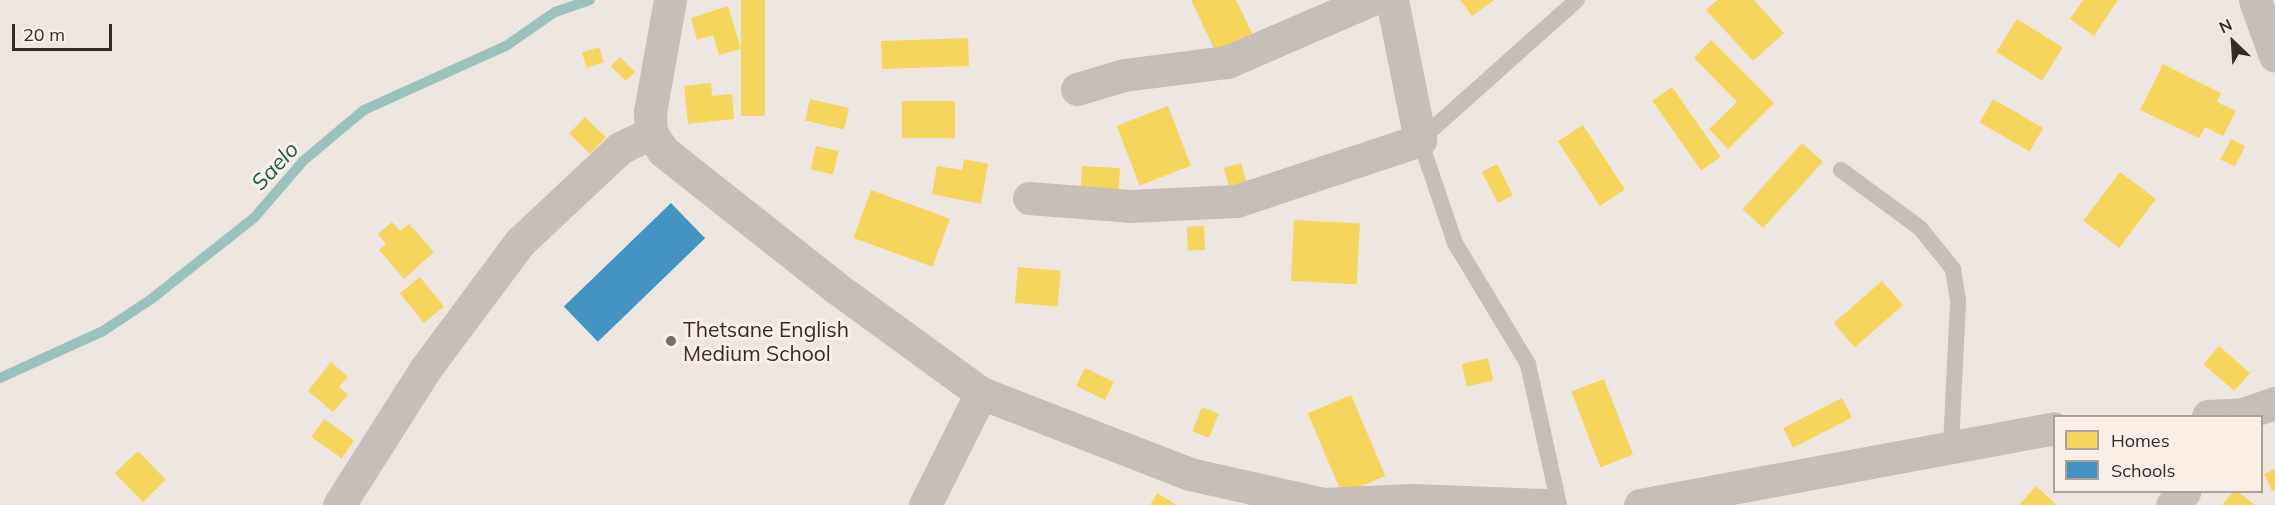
<!DOCTYPE html>
<style>
body{margin:0}
#map{position:relative;width:2275px;height:505px;overflow:hidden;background:#ede6e0;font-family:Mulish,sans-serif}
div>[style]{position:absolute}
.homes>*{inset:0;background:#f6d55c;transform-origin:0 0}
.schools>*{inset:0;background:#4393c3;transform-origin:0 0}
.stream>*{height:10px;margin:-5px;padding:0 5px;transform-origin:5px;border-radius:5px;background:#9ac2bd}
.lane>*{height:16px;margin:-8px;padding:0 8px;transform-origin:8px;border-radius:8px;background:#c6beb9}
.street>*{height:33px;margin:-16.5px;padding:0 16.5px;transform-origin:16.5px;border-radius:16.5px;background:#c6beb9}
.dots>*{width:16px;height:16px;translate:-50% -50%;box-sizing:border-box;border:3px solid #faefe7;border-radius:50%}
span{translate:-50% -50%;white-space:nowrap;text-align:center;line-height:1.15;-webkit-text-stroke:6px #faefe7;paint-order:stroke}
.poi-label{font-size:21px;color:#372a27}
.left{translate:0 -50%;text-align:left}
.water-label{font-size:22px;color:#1a5b58;font-style:italic}
.legend{position:absolute;left:2053px;top:415px;width:210px;height:78px;box-sizing:border-box;background:#faefe7;border:2px solid #aca09a;margin:0;padding:8px 10px;list-style:none;font-size:18px;color:#372a27}
.legend li{display:flex;align-items:center;gap:12px;height:30px}
.legend b{width:30px;border:2px solid #aca09a}
.north{position:absolute;left:2203px;top:12px;width:60px;height:60px;-webkit-text-stroke:4px #faefe7;paint-order:stroke;rotate:335deg;font-size:16px;font-weight:700;line-height:24px;text-align:center;color:#372a27}
.north::after{content:'';display:block;margin:auto;width:21px;height:27px;background:#372a27;clip-path:polygon(50% 0,100% 100%,50% 72%,0 100%)}
.scale{position:absolute;left:12px;top:24px;width:100px;height:27px;box-sizing:border-box;border:3px solid #372a27;border-top:0;padding-left:8px;font-size:18px;line-height:21px;white-space:nowrap;color:#372a27;-webkit-text-stroke:4px #faefe7;paint-order:stroke}
</style>
<div id="map">
<div class="homes">
<i style="left:741px;top:0;width:24px;height:116px"></i>
<i style="clip-path:polygon(1191px 0,1236px 0,1254px 37px,1217px 55px)"></i>
<i style="clip-path:polygon(1460px 0,1494px 0,1472px 16px)"></i>
<i style="clip-path:polygon(1717px 0,1754px 0,1784px 33px,1753px 61px,1706px 10px)"></i>
<i style="clip-path:polygon(2083px 0,2118px 0,2094px 36px,2070px 19px)"></i>
<i style="clip-path:polygon(728px 6px,741px 49px,719px 55px,713px 35px,697px 40px,691px 18px)"></i>
<i style="left:2017px;top:19px;width:54px;height:39px;rotate:32deg"></i>
<i style="left:968px;top:38px;width:28px;height:87px;rotate:88deg"></i>
<i style="clip-path:polygon(1711px 40px,1774px 103px,1728px 149px,1709px 129px,1737px 102px,1694px 58px)"></i>
<i style="left:599px;top:47px;width:16px;height:18px;rotate:72deg"></i>
<i style="left:620px;top:57px;width:21px;height:13px;rotate:45deg"></i>
<i style="clip-path:polygon(2163px 64px,2221px 93px,2217px 102px,2236px 111px,2223px 136px,2205px 127px,2199px 138px,2140px 110px)"></i>
<i style="clip-path:polygon(711px 83px,712px 96px,732px 94px,734px 119px,688px 124px,684px 86px)"></i>
<i style="left:1672px;top:87px;width:85px;height:24px;rotate:55deg"></i>
<i style="left:810px;top:99px;width:40px;height:22px;rotate:13deg"></i>
<i style="left:1993px;top:99px;width:58px;height:27px;rotate:30deg"></i>
<i style="left:902px;top:101px;width:53px;height:37px"></i>
<i style="left:1168px;top:106px;width:64px;height:55px;rotate:69deg"></i>
<i style="left:585px;top:117px;width:29px;height:23px;rotate:44deg"></i>
<i style="left:1583px;top:125px;width:77px;height:30px;rotate:57deg"></i>
<i style="left:2231px;top:139px;width:16px;height:23px;rotate:27deg"></i>
<i style="left:1802px;top:143px;width:28px;height:89px;rotate:42deg"></i>
<i style="left:816px;top:146px;width:23px;height:24px;rotate:13deg"></i>
<i style="clip-path:polygon(964px 159px,988px 164px,981px 204px,932px 194px,937px 166px,962px 170px)"></i>
<i style="left:1241px;top:163px;width:26px;height:18px;rotate:74deg"></i>
<i style="left:1497px;top:164px;width:35px;height:17px;rotate:63deg"></i>
<i style="left:1082px;top:166px;width:38px;height:30px;rotate:3deg"></i>
<i style="left:2120px;top:172px;width:45px;height:61px;rotate:37deg"></i>
<i style="left:871px;top:190px;width:84px;height:51px;rotate:20deg"></i>
<i style="left:1294px;top:220px;width:66px;height:61px;rotate:3deg"></i>
<i style="clip-path:polygon(392px 222px,400px 231px,409px 224px,434px 252px,404px 279px,379px 250px,386px 244px,378px 234px)"></i>
<i style="left:1204px;top:226px;width:24px;height:17px;rotate:88deg"></i>
<i style="left:1018px;top:267px;width:43px;height:36px;rotate:5deg"></i>
<i style="left:420px;top:277px;width:38px;height:26px;rotate:51deg"></i>
<i style="left:1882px;top:281px;width:32px;height:64px;rotate:49deg"></i>
<i style="left:2219px;top:346px;width:41px;height:24px;rotate:41deg"></i>
<i style="left:1488px;top:358px;width:23px;height:27px;rotate:77deg"></i>
<i style="clip-path:polygon(331px 362px,348px 377px,339px 387px,348px 395px,333px 412px,308px 391px)"></i>
<i style="left:1085px;top:368px;width:32px;height:20px;rotate:26deg"></i>
<i style="left:1604px;top:379px;width:81px;height:35px;rotate:69deg"></i>
<i style="left:1351px;top:395px;width:88px;height:47px;rotate:67deg"></i>
<i style="left:1842px;top:398px;width:22px;height:66px;rotate:63deg"></i>
<i style="left:1202px;top:407px;width:18px;height:26px;rotate:22deg"></i>
<i style="left:324px;top:419px;width:37px;height:22px;rotate:35deg"></i>
<i style="left:138px;top:451px;width:40px;height:32px;rotate:46deg"></i>
<i style="clip-path:polygon(2275px 469px,2275px 490px,2272px 491px,2264px 474px)"></i>
<i style="clip-path:polygon(2036px 486px,2057px 505px,2019px 505px)"></i>
<i style="clip-path:polygon(2233px 492px,2238px 492px,2255px 505px,2222px 505px)"></i>
<i style="clip-path:polygon(1157px 493px,1177px 505px,1150px 505px)"></i>
</div>
<div class="schools">
<i style="left:671px;top:203px;width:49px;height:149px;rotate:46deg"></i>
</div>
<div class="stream">
<i style="left:0;top:378px;width:113px;rotate:-24.5deg"></i>
<i style="left:103px;top:331px;width:56px;rotate:-33.4deg"></i>
<i style="left:150px;top:300px;width:132px;rotate:-38.3deg"></i>
<i style="left:254px;top:218px;width:75px;rotate:-49.3deg"></i>
<i style="left:303px;top:161px;width:80px;rotate:-39.9deg"></i>
<i style="left:364px;top:110px;width:156px;rotate:-24.3deg"></i>
<i style="left:506px;top:46px;width:60px;rotate:-34.8deg"></i>
<i style="left:555px;top:12px;width:37px;rotate:-19deg"></i>
</div>
<div class="lane">
<i style="left:1841px;top:170px;width:98px;rotate:36.3deg"></i>
<i style="left:1920px;top:228px;width:53px;rotate:51.2deg"></i>
<i style="left:1953px;top:269px;width:33px;rotate:81deg"></i>
<i style="left:1958px;top:302px;width:144px;rotate:92.8deg"></i>
<i style="left:1559px;top:505px;width:144px;rotate:-102.4deg"></i>
<i style="left:1528px;top:364px;width:141px;rotate:-121.1deg"></i>
<i style="left:1455px;top:243px;width:109px;rotate:-108.8deg"></i>
<i style="left:1420px;top:140px;width:210px;rotate:-41.7deg"></i>
</div>
<div class="street">
<i style="left:670px;top:0;width:114px;rotate:100.1deg"></i>
<i style="left:650px;top:112px;width:21px;rotate:87deg"></i>
<i style="left:651px;top:133px;width:22px;rotate:56deg"></i>
<i style="left:663px;top:151px;width:219px;rotate:38.3deg"></i>
<i style="left:835px;top:287px;width:180px;rotate:36deg"></i>
<i style="left:981px;top:393px;width:224px;rotate:21.2deg"></i>
<i style="left:1190px;top:474px;width:136px;rotate:12.7deg"></i>
<i style="left:1323px;top:504px;width:89px;rotate:-2.6deg"></i>
<i style="left:1412px;top:500px;width:133px;rotate:2.2deg"></i>
<i style="left:2255px;top:0;width:59px;rotate:70.3deg"></i>
<i style="left:1077px;top:89px;width:49px;rotate:-16.6deg"></i>
<i style="left:1124px;top:75px;width:104px;rotate:-7.2deg"></i>
<i style="left:1227px;top:62px;width:156px;rotate:-23.4deg"></i>
<i style="left:1029px;top:198px;width:101px;rotate:4.5deg"></i>
<i style="left:1130px;top:206px;width:106px;rotate:-2.7deg"></i>
<i style="left:1236px;top:201px;width:194px;rotate:-18.3deg"></i>
<i style="left:1420px;top:140px;width:143px;rotate:-101.3deg"></i>
<i style="left:2208px;top:416px;width:35px;rotate:-3deg"></i>
<i style="left:2243px;top:414px;width:34px;rotate:-19deg"></i>
<i style="left:339px;top:505px;width:162px;rotate:-57.6deg"></i>
<i style="left:426px;top:368px;width:157px;rotate:-53.3deg"></i>
<i style="left:520px;top:242px;width:137px;rotate:-43.2deg"></i>
<i style="left:620px;top:148px;width:34px;rotate:-26deg"></i>
<i style="left:925px;top:505px;width:125px;rotate:-63.4deg"></i>
<i style="left:1640px;top:505px;width:421px;rotate:-10.5deg"></i>
<i style="left:2172px;top:505px;width:18px;rotate:-47deg"></i>
</div>
<div class="dots">
<i style="left:671px;top:341px;background:#776c68"></i>
</div>
<div class="poi-label">
<span class="left" style="left:683px;top:341px">Thetsane English<br>Medium School</span>
</div>
<div class="water-label">
<span style="left:275px;top:166px;rotate:-47deg">Saelo</span>
</div>
<ul class="legend">
<li><b style="height:16px;background:#f6d55c"></b>Homes</li>
<li><b style="height:16px;background:#4393c3"></b>Schools</li>
</ul>
<div class="north">N</div>
<div class="scale">20 m</div>
</div>
